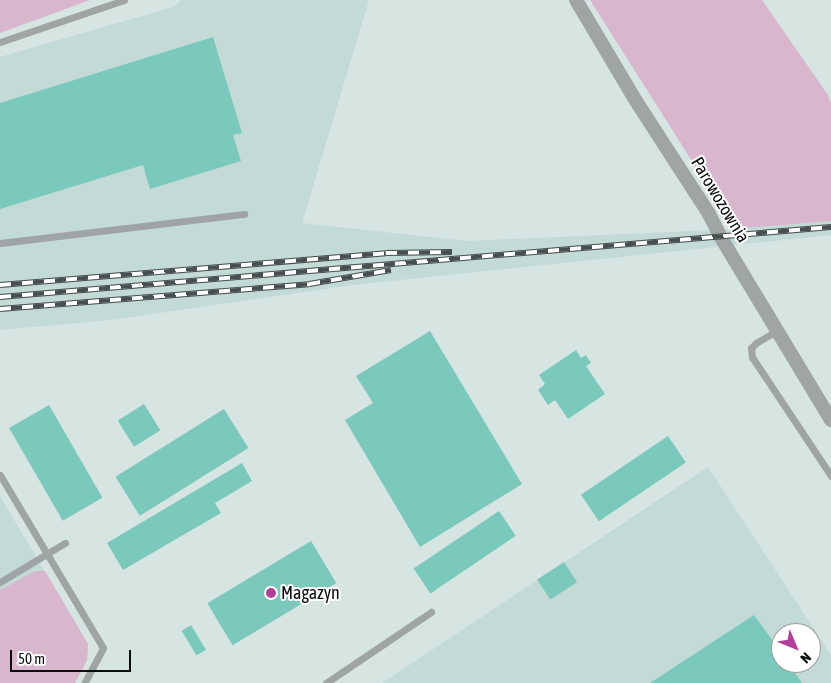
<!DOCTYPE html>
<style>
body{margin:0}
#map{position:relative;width:831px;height:683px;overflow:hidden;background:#d7e5e2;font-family:"Asap Condensed",sans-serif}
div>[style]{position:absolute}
.built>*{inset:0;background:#c3dad6}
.green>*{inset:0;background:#d8b6ce}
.building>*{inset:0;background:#7bc9bc;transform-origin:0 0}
.service>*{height:7px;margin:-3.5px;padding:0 3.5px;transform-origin:3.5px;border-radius:3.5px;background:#9fa5a4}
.minor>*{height:14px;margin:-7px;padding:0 7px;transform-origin:7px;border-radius:7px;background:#9fa5a4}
.rail>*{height:5.5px;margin-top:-2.75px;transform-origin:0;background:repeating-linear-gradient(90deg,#fff 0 11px,#48504f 0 22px);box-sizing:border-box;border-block:1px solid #48504f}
.dots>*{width:14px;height:14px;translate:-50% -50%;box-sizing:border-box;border:2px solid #fff;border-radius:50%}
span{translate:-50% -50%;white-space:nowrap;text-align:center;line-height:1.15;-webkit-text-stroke:4px #fff;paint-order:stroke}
.street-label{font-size:18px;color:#090d0d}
.poi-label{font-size:18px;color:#090d0d}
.left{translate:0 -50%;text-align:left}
.north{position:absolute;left:771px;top:623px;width:50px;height:50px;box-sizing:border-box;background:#fff;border:1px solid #9d9e9e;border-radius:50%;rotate:135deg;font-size:14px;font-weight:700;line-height:20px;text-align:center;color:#090d0d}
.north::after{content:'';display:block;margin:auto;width:18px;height:22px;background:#b23f9a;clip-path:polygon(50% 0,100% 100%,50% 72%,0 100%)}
.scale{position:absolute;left:10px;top:650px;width:121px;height:22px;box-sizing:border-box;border:2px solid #090d0d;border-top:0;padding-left:6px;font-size:15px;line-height:18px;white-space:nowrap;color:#090d0d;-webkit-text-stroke:4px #fff;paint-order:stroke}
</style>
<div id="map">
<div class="built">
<i style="clip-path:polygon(181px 0,369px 0,302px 223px,467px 241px,735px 229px,831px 221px,831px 235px,353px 285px,111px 320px,0 330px,0 57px,173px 7px)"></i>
<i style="clip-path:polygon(evenodd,708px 467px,831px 655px,831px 683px,382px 683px,708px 467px,781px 633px,811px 633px,811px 663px,781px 663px,781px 633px)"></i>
<i style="clip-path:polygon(0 496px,88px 644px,87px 660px,75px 683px,0 683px)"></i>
</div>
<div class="green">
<i style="clip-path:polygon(0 0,90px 0,0 33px)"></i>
<i style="clip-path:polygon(590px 0,762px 0,828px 95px,831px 103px,831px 221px,735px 229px)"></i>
<i style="clip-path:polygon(35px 571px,45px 571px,88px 644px,87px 660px,75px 683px,0 683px,0 590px)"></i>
</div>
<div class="building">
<i style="clip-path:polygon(213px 37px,242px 133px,233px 135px,241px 161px,150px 189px,143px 165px,0 209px,0 103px)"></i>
<i style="clip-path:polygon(430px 331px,522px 484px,420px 547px,345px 420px,373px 403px,356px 376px)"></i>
<i style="clip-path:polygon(576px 350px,581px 358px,586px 355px,591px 363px,586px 366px,605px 394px,568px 419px,555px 400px,548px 405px,538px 390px,545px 384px,539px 375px)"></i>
<i style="left:144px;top:404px;width:31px;height:31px;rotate:58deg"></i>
<i style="left:49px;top:405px;width:107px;height:46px;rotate:60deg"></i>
<i style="left:224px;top:409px;width:46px;height:128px;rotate:58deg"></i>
<i style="left:668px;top:436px;width:32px;height:105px;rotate:56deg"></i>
<i style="clip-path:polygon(242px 463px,252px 481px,215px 503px,221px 513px,123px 570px,107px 543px)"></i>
<i style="left:499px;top:511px;width:30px;height:103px;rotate:56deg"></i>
<i style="left:311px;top:541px;width:49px;height:121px;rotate:59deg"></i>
<i style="left:564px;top:562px;width:24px;height:32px;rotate:57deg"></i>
<i style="clip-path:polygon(754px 615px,781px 652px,781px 663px,788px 663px,802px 683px,650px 683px)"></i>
<i style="left:191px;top:625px;width:29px;height:11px;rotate:59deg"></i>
</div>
<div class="service">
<i style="left:0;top:42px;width:131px;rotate:-18.7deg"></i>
<i style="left:0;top:243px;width:246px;rotate:-6.8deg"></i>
<i style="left:776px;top:331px;width:23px;rotate:149deg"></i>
<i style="left:756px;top:343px;width:7px;rotate:135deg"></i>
<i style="left:751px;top:348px;width:9px;rotate:84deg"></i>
<i style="left:752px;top:357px;width:143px;rotate:56.4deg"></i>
<i style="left:0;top:475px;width:201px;rotate:59.2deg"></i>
<i style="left:103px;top:648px;width:40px;rotate:118deg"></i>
<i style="left:0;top:582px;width:76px;rotate:-31deg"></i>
<i style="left:326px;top:683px;width:127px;rotate:-34.1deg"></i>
</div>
<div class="minor">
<i style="left:576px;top:0;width:117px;rotate:59.3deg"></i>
<i style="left:636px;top:101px;width:135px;rotate:57.1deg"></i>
<i style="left:709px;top:214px;width:25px;rotate:63deg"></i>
<i style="left:720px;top:236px;width:215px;rotate:58.9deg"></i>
</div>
<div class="rail">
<i style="left:0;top:285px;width:387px;rotate:-4.7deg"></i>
<i style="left:386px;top:253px;width:66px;rotate:-0.9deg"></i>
<i style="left:0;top:297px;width:834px;rotate:-4.81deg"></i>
<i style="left:0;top:309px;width:310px;rotate:-4.6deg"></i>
<i style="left:309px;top:284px;width:83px;rotate:-9.7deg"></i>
</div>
<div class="dots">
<i style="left:271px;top:593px;background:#b23f9a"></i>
</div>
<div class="street-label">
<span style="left:720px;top:200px;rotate:59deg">Parowozownia</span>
</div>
<div class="poi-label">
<span class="left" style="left:281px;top:593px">Magazyn</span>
</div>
<div class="north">N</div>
<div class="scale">50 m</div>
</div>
